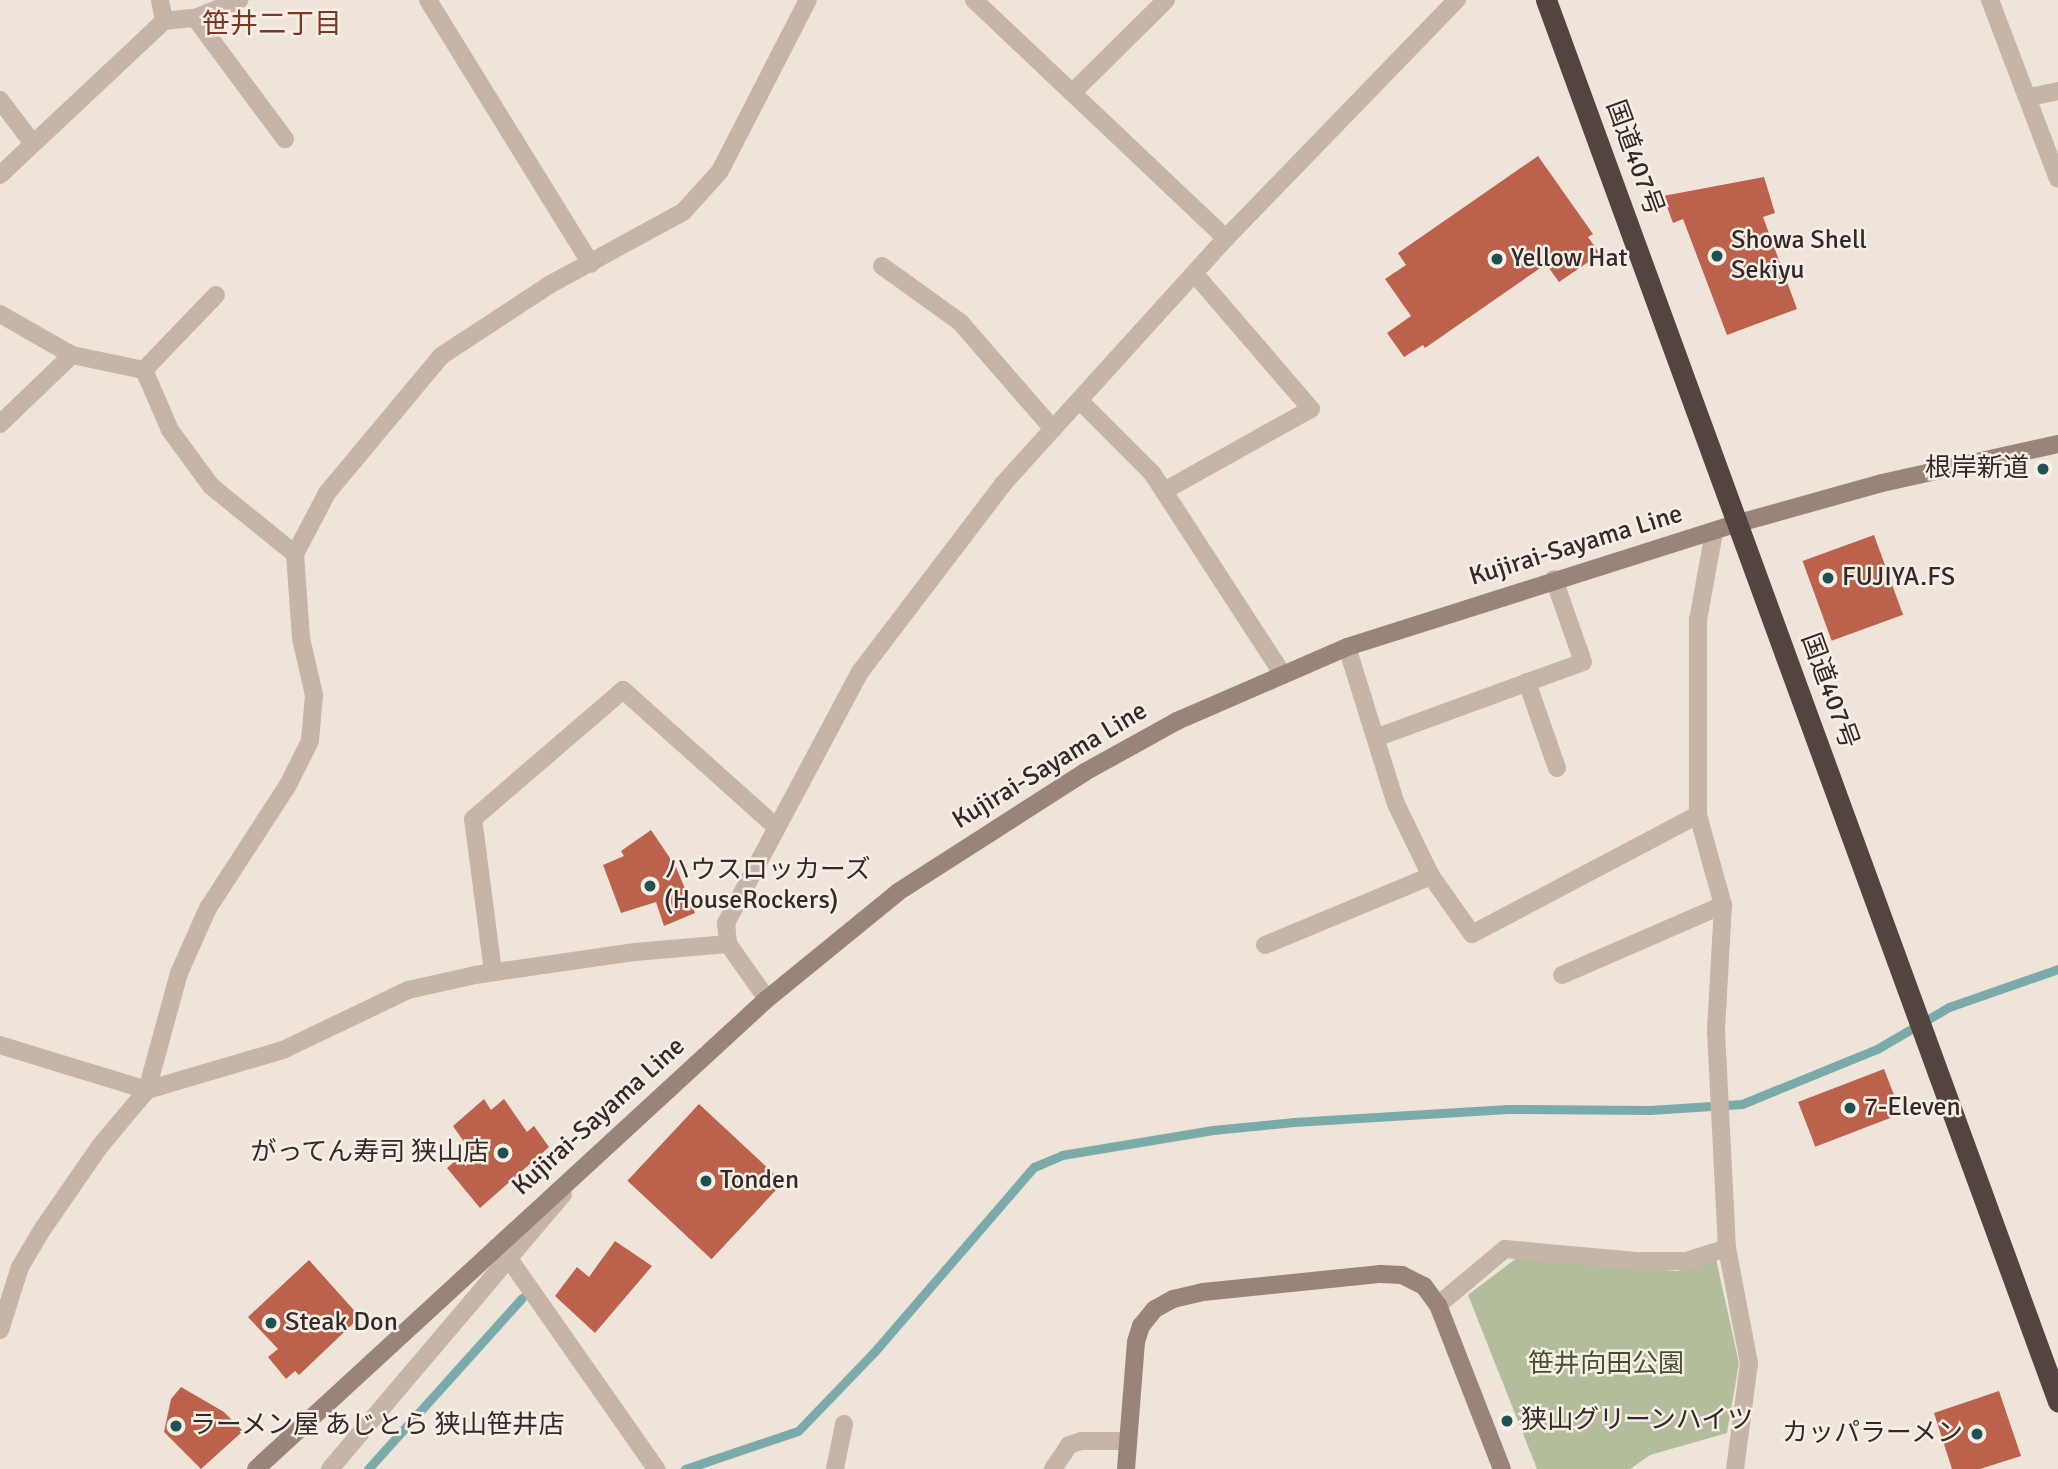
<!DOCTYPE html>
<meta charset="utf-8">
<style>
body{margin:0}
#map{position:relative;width:2058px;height:1469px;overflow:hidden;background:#efe4da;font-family:Signika,"Noto Sans JP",sans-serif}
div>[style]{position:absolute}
.green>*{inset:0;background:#b3bd9c}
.stream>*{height:9px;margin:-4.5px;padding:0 4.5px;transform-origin:4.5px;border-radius:4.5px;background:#7baaaa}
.building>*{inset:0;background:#bc614b;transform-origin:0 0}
.lane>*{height:18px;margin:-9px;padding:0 9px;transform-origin:9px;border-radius:9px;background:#c6b4a7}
.street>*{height:18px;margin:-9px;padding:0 9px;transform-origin:9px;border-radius:9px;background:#c6b4a7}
.secondary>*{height:18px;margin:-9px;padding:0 9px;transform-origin:9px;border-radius:9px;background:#9a8379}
.highway>*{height:21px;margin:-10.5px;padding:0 10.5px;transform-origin:10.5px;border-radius:10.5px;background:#54443f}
.dots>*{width:19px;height:19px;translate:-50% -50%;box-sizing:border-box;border:4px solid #f7efe6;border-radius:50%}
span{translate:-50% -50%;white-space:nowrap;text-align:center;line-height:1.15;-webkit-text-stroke:5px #f7efe6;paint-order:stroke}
.street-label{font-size:26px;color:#332a27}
.poi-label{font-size:26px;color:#332a27}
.left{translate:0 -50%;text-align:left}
.right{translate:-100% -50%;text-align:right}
.park-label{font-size:26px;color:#45502d}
.neighbourhood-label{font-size:28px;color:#7c3726}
</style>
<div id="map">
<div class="green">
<i style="clip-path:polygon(1518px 1257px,1677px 1271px,1716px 1259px,1739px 1363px,1727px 1433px,1650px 1455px,1630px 1469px,1537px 1469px,1468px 1295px)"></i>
</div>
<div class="stream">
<i style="left:368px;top:1469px;width:230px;rotate:-48deg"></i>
<i style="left:685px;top:1469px;width:119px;rotate:-18.6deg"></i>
<i style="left:798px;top:1431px;width:111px;rotate:-46.1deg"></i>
<i style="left:875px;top:1351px;width:243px;rotate:-49.2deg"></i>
<i style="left:1034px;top:1167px;width:30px;rotate:-23deg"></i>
<i style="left:1062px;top:1155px;width:153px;rotate:-9.4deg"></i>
<i style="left:1213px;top:1130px;width:81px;rotate:-5.6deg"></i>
<i style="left:1294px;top:1122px;width:214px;rotate:-3.5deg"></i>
<i style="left:1508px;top:1109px;width:142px;rotate:0.4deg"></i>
<i style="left:1650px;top:1110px;width:92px;rotate:-3.7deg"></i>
<i style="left:1742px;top:1104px;width:146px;rotate:-22.2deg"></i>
<i style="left:1877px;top:1049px;width:83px;rotate:-30.3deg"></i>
<i style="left:1949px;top:1007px;width:115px;rotate:-19.2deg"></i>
</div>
<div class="building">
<i style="clip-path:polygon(1538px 156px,1593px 234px,1588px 237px,1600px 254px,1559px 282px,1546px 264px,1425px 348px,1423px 345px,1404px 357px,1387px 333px,1411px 316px,1385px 279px,1406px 265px,1398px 253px)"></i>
<i style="clip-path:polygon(1764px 177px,1775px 213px,1763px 217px,1797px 309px,1727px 335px,1683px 219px,1673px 223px,1663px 196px)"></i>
<i style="left:1874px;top:535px;width:85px;height:76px;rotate:70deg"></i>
<i style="clip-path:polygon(651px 830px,676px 867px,695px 913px,664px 926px,656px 902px,621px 913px,603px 865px,624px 856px,621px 851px)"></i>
<i style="left:1884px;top:1069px;width:48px;height:92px;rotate:69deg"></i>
<i style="clip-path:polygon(484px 1099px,491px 1110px,504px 1099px,527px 1132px,534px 1126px,549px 1147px,480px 1208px,447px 1168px,469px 1149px,453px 1126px)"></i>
<i style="left:699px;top:1104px;width:115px;height:105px;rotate:43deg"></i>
<i style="clip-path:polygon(615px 1241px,652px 1266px,595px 1333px,555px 1296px,577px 1267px,589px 1277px)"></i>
<i style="clip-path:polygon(309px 1260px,360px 1317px,299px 1375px,295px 1371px,286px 1379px,268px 1357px,278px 1349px,248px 1317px)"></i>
<i style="clip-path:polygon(181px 1387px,224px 1412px,243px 1431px,201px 1469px,164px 1432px,171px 1399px)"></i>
<i style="clip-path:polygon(1999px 1391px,2021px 1456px,1980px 1469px,1952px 1469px,1934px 1413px)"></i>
</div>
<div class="lane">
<i style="left:1265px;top:945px;width:180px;rotate:-22.6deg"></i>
<i style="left:1562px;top:975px;width:176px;rotate:-23.5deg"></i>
</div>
<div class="street">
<i style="left:160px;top:0;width:21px;rotate:79deg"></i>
<i style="left:428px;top:0;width:310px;rotate:58.3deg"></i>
<i style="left:974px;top:0;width:347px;rotate:43.4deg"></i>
<i style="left:1990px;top:0;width:191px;rotate:69.2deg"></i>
<i style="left:195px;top:18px;width:151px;rotate:53.4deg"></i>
<i style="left:1073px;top:92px;width:131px;rotate:-44.7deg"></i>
<i style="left:2030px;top:97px;width:29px;rotate:-12deg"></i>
<i style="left:0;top:100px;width:51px;rotate:52.9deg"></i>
<i style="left:0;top:175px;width:225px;rotate:-43.2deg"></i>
<i style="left:164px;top:21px;width:31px;rotate:-6deg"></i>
<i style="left:195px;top:18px;width:48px;rotate:-22.2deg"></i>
<i style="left:882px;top:266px;width:96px;rotate:35.7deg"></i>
<i style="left:960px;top:322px;width:142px;rotate:49deg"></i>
<i style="left:0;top:314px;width:83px;rotate:29.7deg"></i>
<i style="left:72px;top:355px;width:74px;rotate:11.8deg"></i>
<i style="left:144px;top:370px;width:65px;rotate:66.6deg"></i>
<i style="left:170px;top:430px;width:69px;rotate:53.8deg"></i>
<i style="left:211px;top:486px;width:108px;rotate:39deg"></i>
<i style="left:295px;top:554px;width:84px;rotate:85.9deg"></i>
<i style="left:301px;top:638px;width:58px;rotate:77.2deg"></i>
<i style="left:314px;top:695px;width:46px;rotate:95deg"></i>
<i style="left:310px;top:741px;width:49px;rotate:116.6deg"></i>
<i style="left:288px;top:785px;width:147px;rotate:123deg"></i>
<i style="left:208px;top:908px;width:71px;rotate:114deg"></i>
<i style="left:179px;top:973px;width:121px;rotate:105.3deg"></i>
<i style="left:147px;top:1090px;width:73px;rotate:130deg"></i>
<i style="left:100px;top:1146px;width:102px;rotate:124.6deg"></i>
<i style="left:42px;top:1230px;width:43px;rotate:120.7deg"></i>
<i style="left:20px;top:1267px;width:66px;rotate:107.6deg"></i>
<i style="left:144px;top:370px;width:104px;rotate:-46.2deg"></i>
<i style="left:1079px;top:400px;width:103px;rotate:45deg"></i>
<i style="left:1152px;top:473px;width:239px;rotate:57deg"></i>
<i style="left:0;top:424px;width:100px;rotate:-43.8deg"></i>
<i style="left:1164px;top:491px;width:168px;rotate:-29.2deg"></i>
<i style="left:1311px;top:409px;width:179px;rotate:-130.7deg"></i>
<i style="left:1714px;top:532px;width:89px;rotate:100.3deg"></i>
<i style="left:1698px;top:620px;width:195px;rotate:90deg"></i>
<i style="left:1698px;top:815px;width:93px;rotate:74.5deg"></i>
<i style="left:1723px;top:905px;width:126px;rotate:93.2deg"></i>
<i style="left:1716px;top:1031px;width:217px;rotate:87.1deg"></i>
<i style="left:1727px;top:1248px;width:117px;rotate:79.2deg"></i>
<i style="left:1749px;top:1363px;width:107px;rotate:97.5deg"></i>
<i style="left:295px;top:554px;width:69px;rotate:-62.3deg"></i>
<i style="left:327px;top:493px;width:178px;rotate:-50.2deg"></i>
<i style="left:441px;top:356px;width:129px;rotate:-33.3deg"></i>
<i style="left:549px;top:285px;width:153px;rotate:-28.6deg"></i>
<i style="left:683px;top:212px;width:55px;rotate:-47.9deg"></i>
<i style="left:720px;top:171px;width:192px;rotate:-62.8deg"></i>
<i style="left:1347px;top:647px;width:164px;rotate:72.7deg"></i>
<i style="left:1396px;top:804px;width:80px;rotate:64.1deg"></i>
<i style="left:1431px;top:876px;width:71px;rotate:54.7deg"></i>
<i style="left:1472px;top:934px;width:255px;rotate:-27.8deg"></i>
<i style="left:1527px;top:682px;width:91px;rotate:70.8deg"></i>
<i style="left:1378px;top:737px;width:218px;rotate:-20.1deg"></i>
<i style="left:1583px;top:662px;width:88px;rotate:-109.3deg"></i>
<i style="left:493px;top:972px;width:154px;rotate:-97.4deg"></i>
<i style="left:473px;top:819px;width:198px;rotate:-40.7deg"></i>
<i style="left:623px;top:690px;width:205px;rotate:41.8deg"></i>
<i style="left:767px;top:999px;width:67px;rotate:-125.3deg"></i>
<i style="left:728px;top:944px;width:21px;rotate:-95deg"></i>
<i style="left:726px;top:923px;width:285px;rotate:-61.9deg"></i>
<i style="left:860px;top:672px;width:236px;rotate:-52.7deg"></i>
<i style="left:1003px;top:484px;width:332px;rotate:-47.8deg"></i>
<i style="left:1226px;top:238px;width:332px;rotate:-45.9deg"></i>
<i style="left:0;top:1045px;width:154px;rotate:17deg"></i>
<i style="left:147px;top:1090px;width:142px;rotate:-16.4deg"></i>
<i style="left:283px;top:1050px;width:139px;rotate:-25.6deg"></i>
<i style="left:408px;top:990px;width:69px;rotate:-12.6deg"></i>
<i style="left:475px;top:975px;width:162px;rotate:-8.2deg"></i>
<i style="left:635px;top:952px;width:93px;rotate:-4.9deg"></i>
<i style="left:505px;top:1253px;width:264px;rotate:55deg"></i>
<i style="left:1438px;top:1305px;width:87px;rotate:-39.9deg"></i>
<i style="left:1505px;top:1249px;width:134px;rotate:5.2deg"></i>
<i style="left:1638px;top:1261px;width:48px"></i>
<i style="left:1686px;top:1261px;width:43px;rotate:-17.6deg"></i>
<i style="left:330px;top:1469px;width:360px;rotate:-49.7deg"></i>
<i style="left:835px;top:1469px;width:46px;rotate:-78.7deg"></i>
<i style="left:1053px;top:1469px;width:29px;rotate:-56deg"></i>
<i style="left:1069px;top:1445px;width:13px;rotate:-18deg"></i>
<i style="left:1081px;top:1441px;width:47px"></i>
</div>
<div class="secondary">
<i style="left:256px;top:1469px;width:694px;rotate:-42.61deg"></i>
<i style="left:767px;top:999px;width:169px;rotate:-39.2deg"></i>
<i style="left:898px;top:892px;width:222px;rotate:-32.7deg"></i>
<i style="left:1085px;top:772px;width:105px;rotate:-29deg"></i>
<i style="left:1177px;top:721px;width:185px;rotate:-23.5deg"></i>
<i style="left:1347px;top:647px;width:411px;rotate:-17.6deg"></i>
<i style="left:1739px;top:523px;width:148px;rotate:-15.6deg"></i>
<i style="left:1882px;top:483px;width:180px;rotate:-12.5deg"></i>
<i style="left:1126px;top:1469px;width:127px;rotate:-85.5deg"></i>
<i style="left:1136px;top:1342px;width:17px;rotate:-73deg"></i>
<i style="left:1141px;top:1326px;width:22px;rotate:-51deg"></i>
<i style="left:1155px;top:1309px;width:21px;rotate:-29deg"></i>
<i style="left:1173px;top:1299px;width:31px;rotate:-13deg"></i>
<i style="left:1203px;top:1292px;width:179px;rotate:-5.8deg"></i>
<i style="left:1381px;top:1274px;width:21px;rotate:3deg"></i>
<i style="left:1402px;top:1275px;width:25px;rotate:27deg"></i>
<i style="left:1424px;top:1286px;width:24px;rotate:54deg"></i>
<i style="left:1438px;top:1305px;width:176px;rotate:68.7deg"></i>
</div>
<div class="highway">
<i style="left:1546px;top:0;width:1492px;rotate:69.93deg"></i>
</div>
<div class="dots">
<i style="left:1717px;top:256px;background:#205152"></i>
<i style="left:1497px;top:259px;background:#205152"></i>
<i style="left:2043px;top:469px;background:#205152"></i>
<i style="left:1828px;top:578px;background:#205152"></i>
<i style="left:650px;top:886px;background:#205152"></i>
<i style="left:1850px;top:1108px;background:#205152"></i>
<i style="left:503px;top:1153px;background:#205152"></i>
<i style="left:706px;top:1181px;background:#205152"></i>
<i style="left:271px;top:1323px;background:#205152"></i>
<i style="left:1507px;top:1421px;background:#205152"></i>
<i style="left:176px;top:1426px;background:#205152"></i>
<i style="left:1977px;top:1434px;background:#205152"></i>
</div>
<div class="street-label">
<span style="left:1634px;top:158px;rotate:70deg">国道407号</span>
<span style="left:1576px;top:546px;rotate:-17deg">Kujirai-Sayama Line</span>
<span style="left:1829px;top:691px;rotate:70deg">国道407号</span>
<span style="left:1050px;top:766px;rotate:-31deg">Kujirai-Sayama Line</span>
<span style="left:599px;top:1117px;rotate:-42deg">Kujirai-Sayama Line</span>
</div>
<div class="poi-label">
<span class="left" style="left:1731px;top:256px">Showa Shell<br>Sekiyu</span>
<span class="left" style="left:1511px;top:259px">Yellow Hat</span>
<span class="right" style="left:2029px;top:469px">根岸新道</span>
<span class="left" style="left:1842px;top:578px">FUJIYA.FS</span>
<span class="left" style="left:664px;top:886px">ハウスロッカーズ<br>(HouseRockers)</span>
<span class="left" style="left:1864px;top:1108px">7-Eleven</span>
<span class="right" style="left:489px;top:1153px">がってん寿司 狭山店</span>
<span class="left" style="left:720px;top:1181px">Tonden</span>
<span class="left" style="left:285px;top:1323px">Steak Don</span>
<span class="left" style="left:1521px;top:1421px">狭山グリーンハイツ</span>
<span class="left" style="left:190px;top:1426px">ラーメン屋 あじとら 狭山笹井店</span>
<span class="right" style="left:1963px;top:1434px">カッパラーメン</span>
</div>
<div class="park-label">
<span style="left:1606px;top:1365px">笹井向田公園</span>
</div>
<div class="neighbourhood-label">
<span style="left:272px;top:24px">笹井二丁目</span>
</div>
</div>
